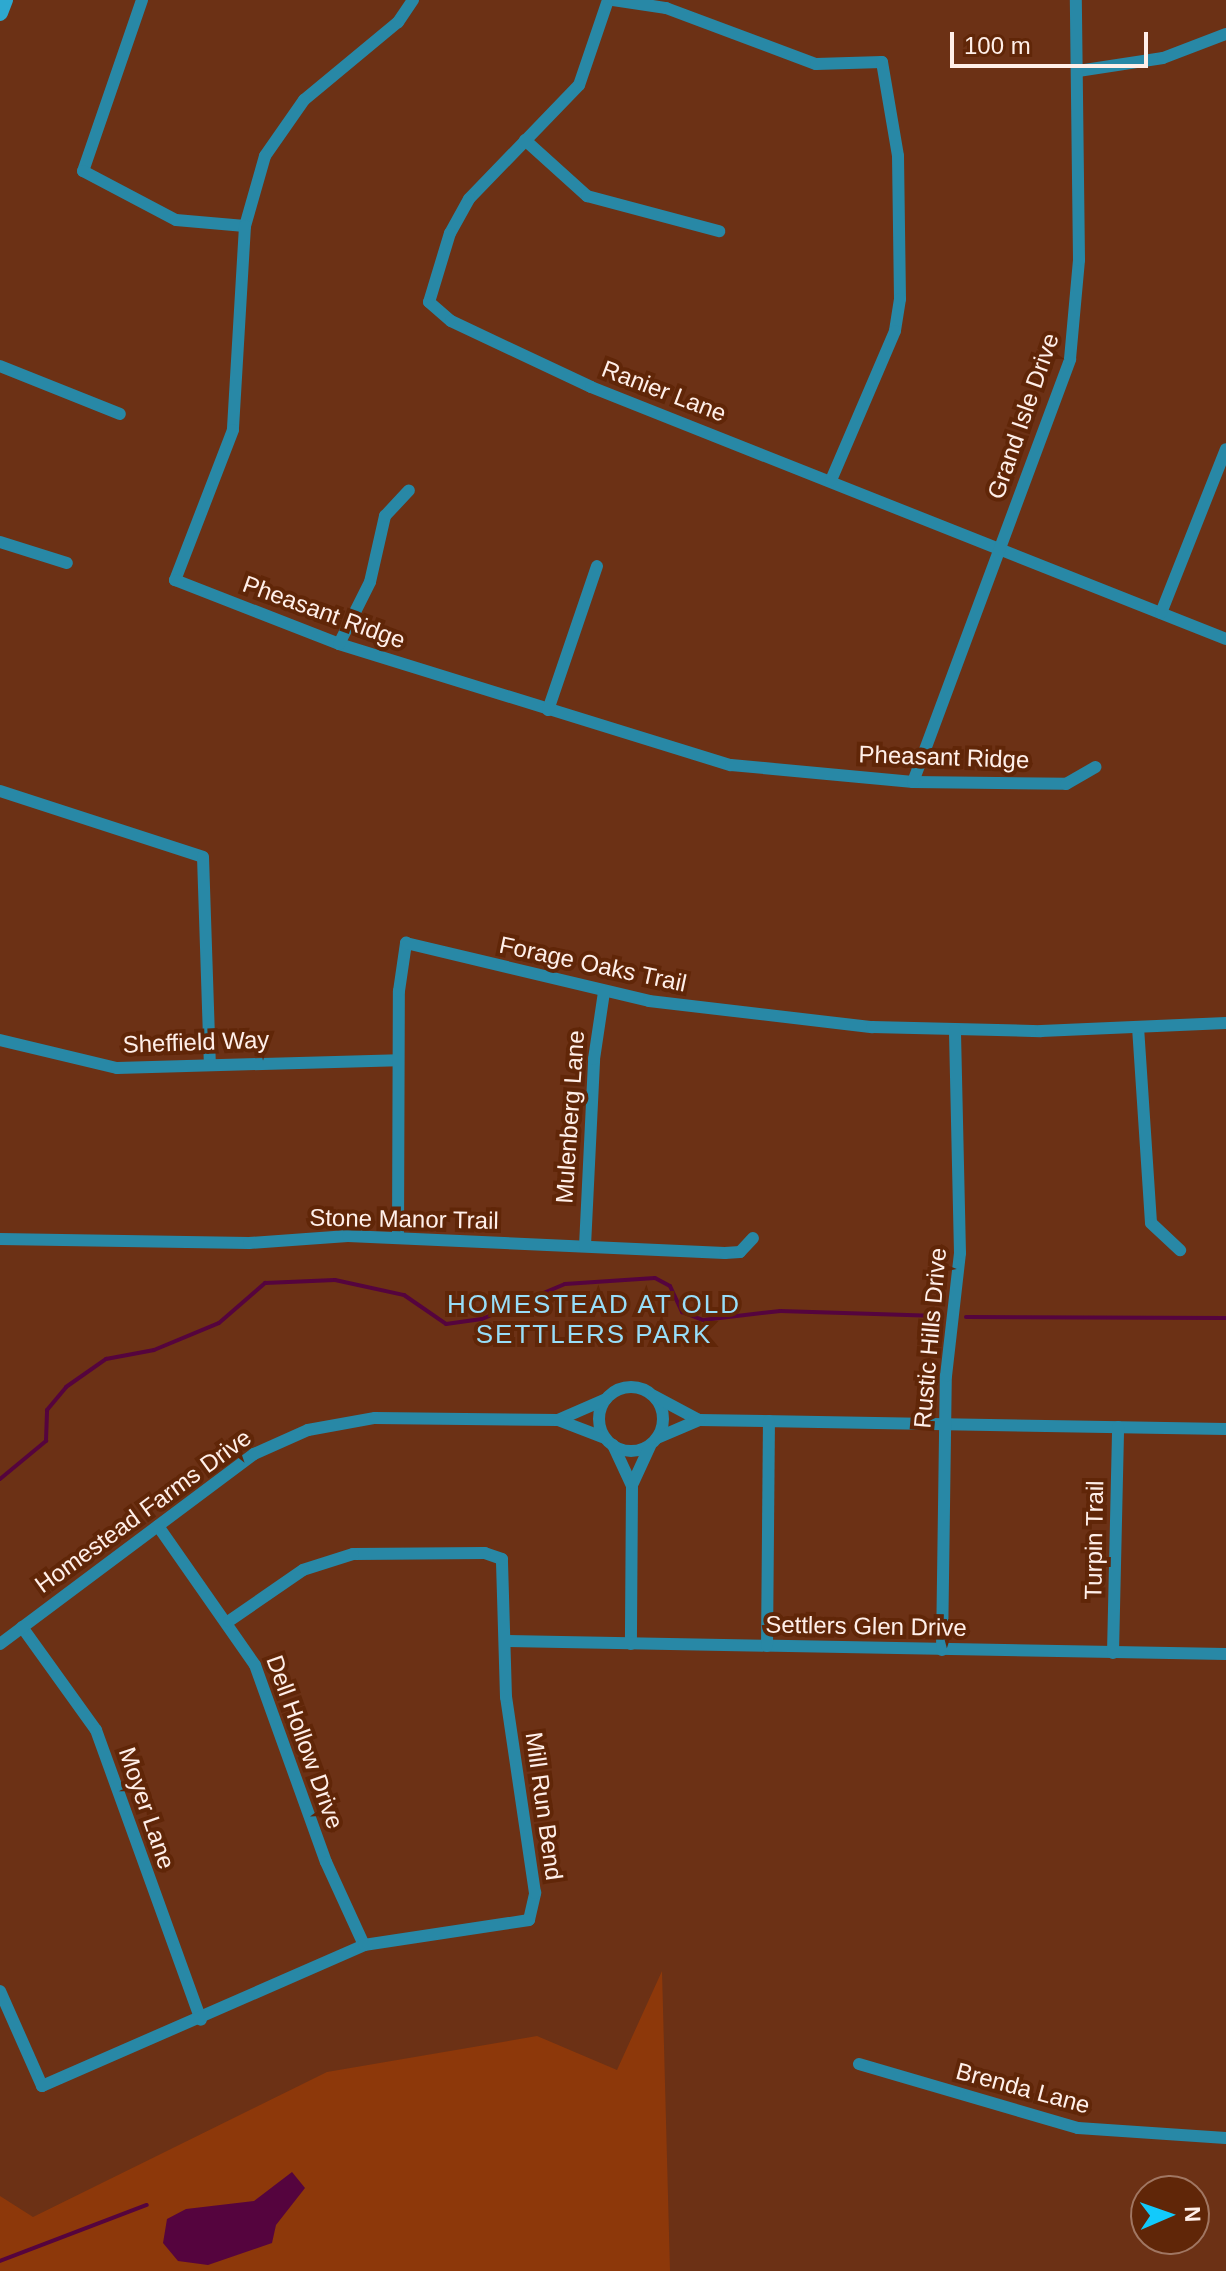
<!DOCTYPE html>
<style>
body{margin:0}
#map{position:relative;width:1226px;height:2271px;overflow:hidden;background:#6c3115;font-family:Arial,sans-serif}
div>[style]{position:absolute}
.green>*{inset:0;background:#8d380a}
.water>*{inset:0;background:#55043e}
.stream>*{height:4px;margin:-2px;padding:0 2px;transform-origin:2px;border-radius:2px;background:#55043e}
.street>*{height:12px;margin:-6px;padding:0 6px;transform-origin:6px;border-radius:6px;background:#2888a6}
.street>.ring{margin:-6px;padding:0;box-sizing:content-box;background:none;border:12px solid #2888a6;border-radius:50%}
.secondary>*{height:16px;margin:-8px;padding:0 8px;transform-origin:8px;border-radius:8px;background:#2da9d0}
span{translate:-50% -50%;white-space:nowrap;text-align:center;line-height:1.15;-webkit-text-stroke:8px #602608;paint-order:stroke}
.street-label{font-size:24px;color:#ffefe9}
.neighbourhood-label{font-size:26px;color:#97def9;letter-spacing:2px}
.north{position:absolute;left:1130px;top:2175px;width:80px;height:80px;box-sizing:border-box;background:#602608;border:2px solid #a07662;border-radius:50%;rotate:88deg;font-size:22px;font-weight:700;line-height:32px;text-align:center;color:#ffefe9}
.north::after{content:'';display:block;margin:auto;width:28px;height:36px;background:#12cafb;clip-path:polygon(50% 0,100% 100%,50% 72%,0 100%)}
.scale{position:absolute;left:950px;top:32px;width:198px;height:36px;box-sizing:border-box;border:4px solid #ffefe9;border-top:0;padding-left:10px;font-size:24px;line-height:28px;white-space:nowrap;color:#ffefe9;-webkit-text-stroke:6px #602608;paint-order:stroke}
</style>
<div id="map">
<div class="green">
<i style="clip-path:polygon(662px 1971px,670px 2271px,0 2271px,0 2196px,33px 2217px,327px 2072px,537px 2036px,617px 2070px)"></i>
</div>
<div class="water">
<i style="clip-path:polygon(292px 2172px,305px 2188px,276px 2225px,272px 2243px,208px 2265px,178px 2261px,163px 2243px,167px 2219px,186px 2209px,254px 2201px)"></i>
</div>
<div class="stream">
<i style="left:966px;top:1317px;width:260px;rotate:0.2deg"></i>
<i style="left:0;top:1479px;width:60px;rotate:-39.6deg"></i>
<i style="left:46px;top:1441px;width:31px;rotate:-88deg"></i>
<i style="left:47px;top:1410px;width:30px;rotate:-50deg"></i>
<i style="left:66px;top:1387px;width:49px;rotate:-35deg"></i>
<i style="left:106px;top:1359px;width:49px;rotate:-10.6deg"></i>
<i style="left:154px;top:1350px;width:70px;rotate:-22.6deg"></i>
<i style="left:219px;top:1323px;width:61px;rotate:-41deg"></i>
<i style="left:265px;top:1283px;width:70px;rotate:-2.5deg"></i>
<i style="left:335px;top:1280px;width:71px;rotate:12.3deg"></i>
<i style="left:404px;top:1295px;width:51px;rotate:34.6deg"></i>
<i style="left:446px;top:1324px;width:36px;rotate:-8deg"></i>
<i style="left:482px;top:1319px;width:90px;rotate:-22.9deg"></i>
<i style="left:565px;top:1284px;width:90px;rotate:-3.8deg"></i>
<i style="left:655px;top:1278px;width:17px;rotate:28deg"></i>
<i style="left:670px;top:1286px;width:29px;rotate:65deg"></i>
<i style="left:682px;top:1312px;width:22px;rotate:21deg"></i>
<i style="left:703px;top:1320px;width:78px;rotate:-6.7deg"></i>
<i style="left:780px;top:1311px;width:159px;rotate:1.8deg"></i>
<i style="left:0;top:2261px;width:157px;rotate:-20.9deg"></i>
</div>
<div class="street">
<i style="left:142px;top:0;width:181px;rotate:109deg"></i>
<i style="left:83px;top:171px;width:105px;rotate:27.8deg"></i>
<i style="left:176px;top:220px;width:69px;rotate:5deg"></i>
<i style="left:413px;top:0;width:27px;rotate:124deg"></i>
<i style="left:398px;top:22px;width:122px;rotate:140.3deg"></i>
<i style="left:304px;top:100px;width:68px;rotate:124.9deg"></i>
<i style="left:265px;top:156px;width:73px;rotate:105.9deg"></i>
<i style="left:245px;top:226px;width:204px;rotate:93.4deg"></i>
<i style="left:233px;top:430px;width:161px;rotate:111.1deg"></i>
<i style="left:175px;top:580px;width:176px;rotate:21.3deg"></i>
<i style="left:339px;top:644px;width:410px;rotate:17.2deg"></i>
<i style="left:731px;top:765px;width:183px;rotate:5.3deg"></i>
<i style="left:913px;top:782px;width:153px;rotate:0.7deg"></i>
<i style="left:1066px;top:784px;width:34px;rotate:-30deg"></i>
<i style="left:608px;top:0;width:90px;rotate:108.8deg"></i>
<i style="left:579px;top:85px;width:158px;rotate:134deg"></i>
<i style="left:469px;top:199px;width:39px;rotate:119deg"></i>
<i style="left:450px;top:233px;width:72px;rotate:106.9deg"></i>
<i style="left:429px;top:302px;width:29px;rotate:41deg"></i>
<i style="left:451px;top:321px;width:155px;rotate:25.2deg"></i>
<i style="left:591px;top:387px;width:683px;rotate:21.65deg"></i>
<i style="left:613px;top:0;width:54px;rotate:8.6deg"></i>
<i style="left:666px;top:8px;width:160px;rotate:20.5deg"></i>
<i style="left:816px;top:64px;width:66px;rotate:-1.7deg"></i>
<i style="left:882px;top:62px;width:95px;rotate:80.3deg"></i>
<i style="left:898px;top:156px;width:143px;rotate:89.2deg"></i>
<i style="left:900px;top:299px;width:32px;rotate:99deg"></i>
<i style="left:895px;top:331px;width:162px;rotate:113.2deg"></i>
<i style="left:1078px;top:71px;width:86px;rotate:-8.7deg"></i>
<i style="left:1163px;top:58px;width:67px;rotate:-20.9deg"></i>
<i style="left:525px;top:140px;width:84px;rotate:42.1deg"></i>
<i style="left:587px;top:196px;width:137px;rotate:14.9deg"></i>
<i style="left:0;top:366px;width:129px;rotate:21.8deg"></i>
<i style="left:0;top:542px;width:70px;rotate:17.4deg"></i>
<i style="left:1161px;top:613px;width:176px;rotate:-68.4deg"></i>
<i style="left:339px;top:644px;width:69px;rotate:-63.4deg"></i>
<i style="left:370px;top:582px;width:68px;rotate:-77.2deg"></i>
<i style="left:385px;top:516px;width:35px;rotate:-47deg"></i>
<i style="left:548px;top:710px;width:152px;rotate:-71.2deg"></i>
<i style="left:913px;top:782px;width:451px;rotate:-69.6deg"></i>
<i style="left:1070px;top:359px;width:99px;rotate:-84.8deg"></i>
<i style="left:1079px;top:260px;width:260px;rotate:-90.7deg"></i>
<i style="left:0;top:791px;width:213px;rotate:18deg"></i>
<i style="left:203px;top:857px;width:207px;rotate:88.1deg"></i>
<i style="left:1138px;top:1027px;width:196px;rotate:86.2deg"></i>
<i style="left:1151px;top:1223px;width:40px;rotate:43deg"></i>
<i style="left:0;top:1040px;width:120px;rotate:13.5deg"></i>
<i style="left:117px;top:1068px;width:281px;rotate:-1.6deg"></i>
<i style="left:398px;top:1238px;width:247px;rotate:-89.8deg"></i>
<i style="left:399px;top:991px;width:49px;rotate:-81.7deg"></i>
<i style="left:406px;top:943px;width:250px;rotate:13.4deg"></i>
<i style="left:649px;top:1001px;width:225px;rotate:6.7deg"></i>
<i style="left:872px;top:1027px;width:169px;rotate:1.4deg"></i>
<i style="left:1041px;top:1031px;width:185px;rotate:-2.5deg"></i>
<i style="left:0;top:1239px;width:249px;rotate:0.9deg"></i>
<i style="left:249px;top:1243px;width:99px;rotate:-4deg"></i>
<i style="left:348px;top:1236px;width:377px;rotate:2.6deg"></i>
<i style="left:725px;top:1253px;width:15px;rotate:-4deg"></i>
<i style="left:740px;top:1252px;width:19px;rotate:-47deg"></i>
<i style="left:585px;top:1246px;width:187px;rotate:-87.2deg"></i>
<i style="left:594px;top:1059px;width:68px;rotate:-81.5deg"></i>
<i class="ring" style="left:599px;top:1387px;width:52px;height:52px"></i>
<i style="left:654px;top:1396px;width:51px;rotate:28.1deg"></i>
<i style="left:699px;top:1420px;width:527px;rotate:0.98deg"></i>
<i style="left:558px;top:1420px;width:52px;rotate:-23.6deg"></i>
<i style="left:657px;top:1438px;width:46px;rotate:-23.2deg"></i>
<i style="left:613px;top:1445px;width:45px;rotate:65.1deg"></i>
<i style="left:632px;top:1486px;width:158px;rotate:90.4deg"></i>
<i style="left:633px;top:1483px;width:41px;rotate:-65.3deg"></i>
<i style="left:158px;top:1526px;width:169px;rotate:55.1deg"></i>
<i style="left:255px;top:1665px;width:209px;rotate:70.2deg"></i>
<i style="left:326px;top:1862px;width:91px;rotate:65.4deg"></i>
<i style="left:22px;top:1627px;width:127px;rotate:54.3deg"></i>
<i style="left:96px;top:1730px;width:308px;rotate:70.1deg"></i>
<i style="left:506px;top:1641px;width:720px;rotate:1.03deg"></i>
<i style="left:0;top:1644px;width:317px;rotate:-36.8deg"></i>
<i style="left:254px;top:1454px;width:59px;rotate:-24deg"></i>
<i style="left:308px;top:1430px;width:68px;rotate:-10.2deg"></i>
<i style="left:375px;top:1418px;width:183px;rotate:0.6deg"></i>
<i style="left:558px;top:1420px;width:50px;rotate:21deg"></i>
<i style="left:767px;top:1646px;width:225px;rotate:-89.5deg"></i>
<i style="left:942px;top:1650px;width:274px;rotate:-89.2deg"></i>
<i style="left:946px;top:1376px;width:124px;rotate:-83.5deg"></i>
<i style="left:960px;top:1253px;width:223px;rotate:-91.3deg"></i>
<i style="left:1113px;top:1653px;width:226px;rotate:-88.7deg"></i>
<i style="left:0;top:1991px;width:104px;rotate:66.1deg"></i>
<i style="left:42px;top:2086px;width:352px;rotate:-23.6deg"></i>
<i style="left:364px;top:1945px;width:167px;rotate:-8.6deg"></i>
<i style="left:529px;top:1920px;width:28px;rotate:-77deg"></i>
<i style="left:535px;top:1893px;width:198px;rotate:-98.4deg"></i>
<i style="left:506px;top:1697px;width:138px;rotate:-91.7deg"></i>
<i style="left:502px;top:1559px;width:18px;rotate:-161deg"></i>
<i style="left:485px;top:1553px;width:132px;rotate:179.6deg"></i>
<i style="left:353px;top:1554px;width:52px;rotate:162.3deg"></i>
<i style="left:303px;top:1570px;width:90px;rotate:145.4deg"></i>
<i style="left:859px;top:2064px;width:228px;rotate:16.3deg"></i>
<i style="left:1078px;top:2128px;width:148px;rotate:3.9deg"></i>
</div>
<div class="secondary">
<i style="left:0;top:13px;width:14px;rotate:-69deg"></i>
</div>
<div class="street-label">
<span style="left:664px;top:391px;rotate:21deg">Ranier Lane</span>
<span style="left:1023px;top:416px;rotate:-71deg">Grand Isle Drive</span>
<span style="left:324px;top:612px;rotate:20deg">Pheasant Ridge</span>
<span style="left:944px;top:757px;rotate:2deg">Pheasant Ridge</span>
<span style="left:593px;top:964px;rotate:12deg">Forage Oaks Trail</span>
<span style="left:196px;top:1042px;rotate:-2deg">Sheffield Way</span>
<span style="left:570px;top:1117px;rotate:-86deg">Mulenberg Lane</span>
<span style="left:404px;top:1219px;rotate:1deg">Stone Manor Trail</span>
<span style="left:930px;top:1338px;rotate:-85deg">Rustic Hills Drive</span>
<span style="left:143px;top:1511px;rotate:-36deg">Homestead Farms Drive</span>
<span style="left:1094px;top:1540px;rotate:-89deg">Turpin Trail</span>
<span style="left:866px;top:1626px;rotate:1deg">Settlers Glen Drive</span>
<span style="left:305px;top:1742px;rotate:70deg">Dell Hollow Drive</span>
<span style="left:544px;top:1806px;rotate:82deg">Mill Run Bend</span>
<span style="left:147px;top:1808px;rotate:71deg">Moyer Lane</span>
<span style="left:1023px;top:2088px;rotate:15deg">Brenda Lane</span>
</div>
<div class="neighbourhood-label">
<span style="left:594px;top:1320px">HOMESTEAD AT OLD<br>SETTLERS PARK</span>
</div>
<div class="north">N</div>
<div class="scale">100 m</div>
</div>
